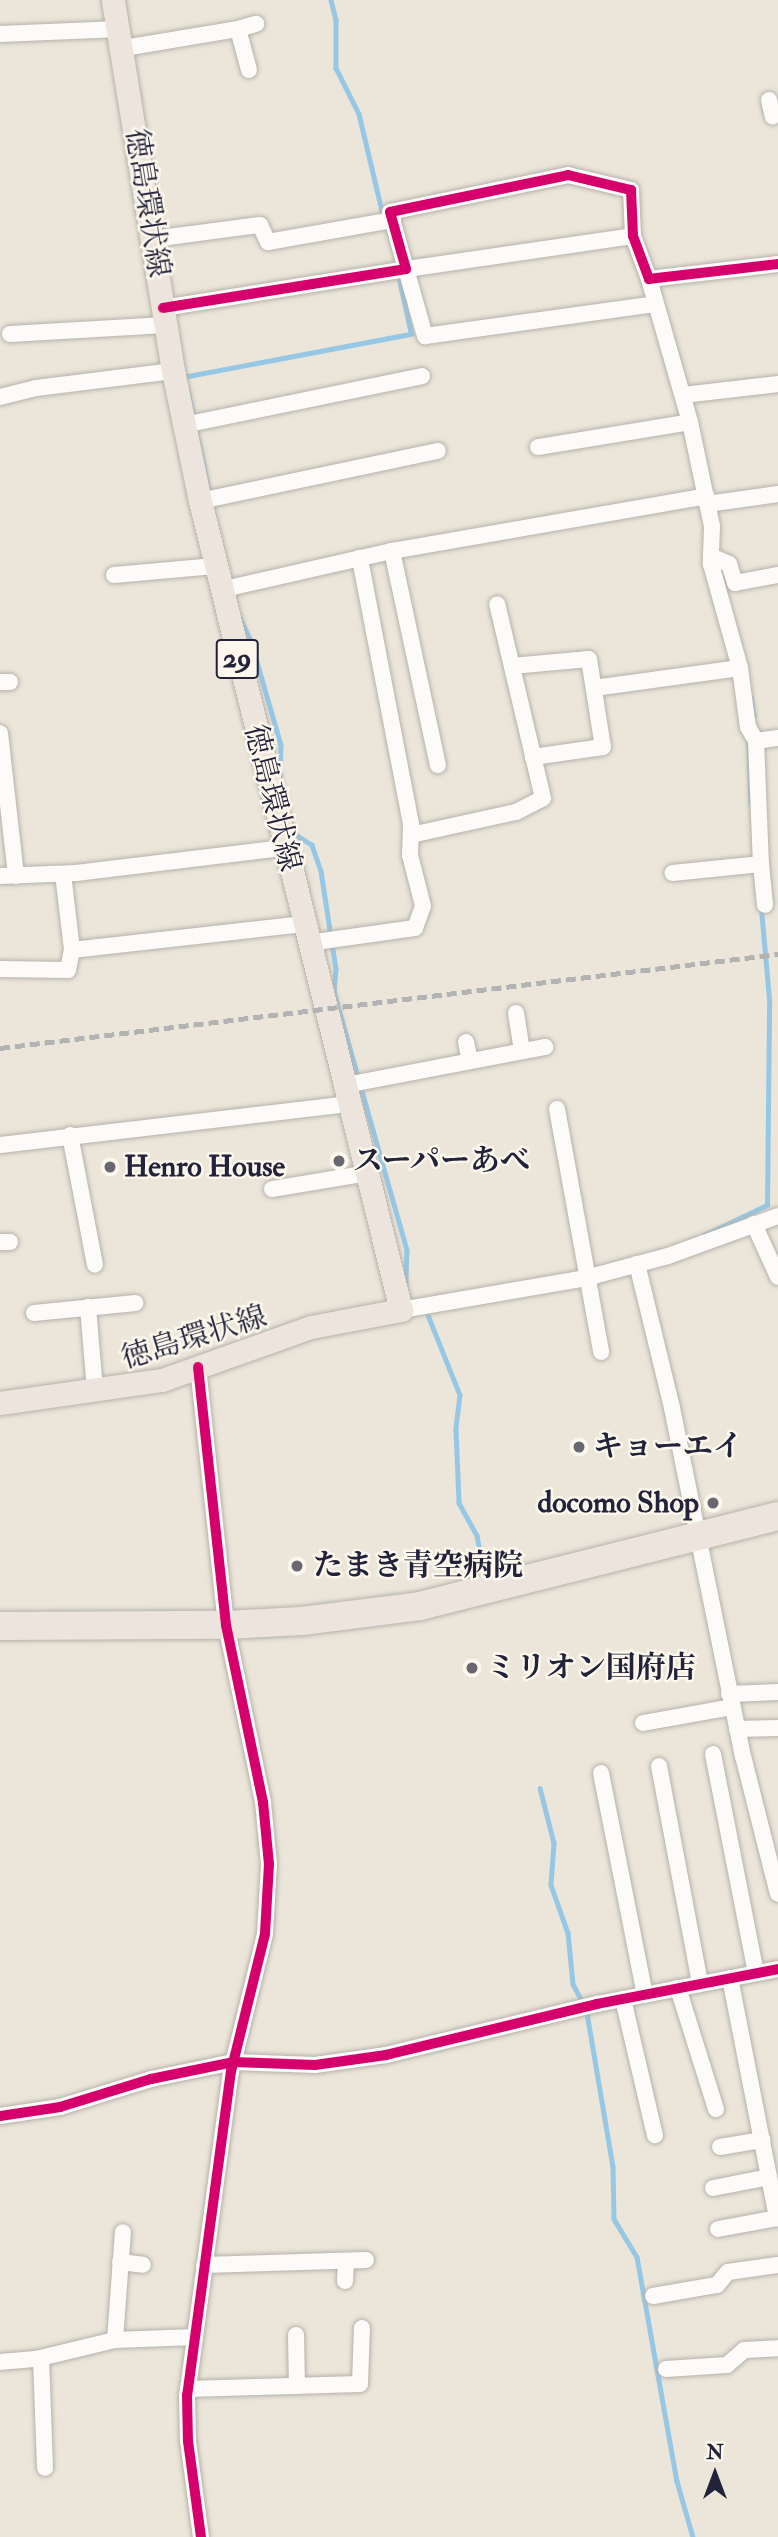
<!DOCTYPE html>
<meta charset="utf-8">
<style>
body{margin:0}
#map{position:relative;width:778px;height:2537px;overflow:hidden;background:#ebe6d9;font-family:"IM FELL Double Pica","Noto Serif JP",serif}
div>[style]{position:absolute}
.stream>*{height:4.5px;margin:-2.25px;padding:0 2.25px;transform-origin:2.25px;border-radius:2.25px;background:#96c7e5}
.roads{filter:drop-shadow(0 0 2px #b5b2ac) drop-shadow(0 0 2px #b5b2ac)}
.street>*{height:16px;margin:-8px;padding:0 8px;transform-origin:8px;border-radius:8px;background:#fcfbf9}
.primary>*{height:23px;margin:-11.5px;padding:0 11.5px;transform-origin:11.5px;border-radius:11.5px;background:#ede5dd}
.highway>*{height:28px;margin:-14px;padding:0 14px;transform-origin:14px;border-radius:14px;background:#ede5dd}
.rail>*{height:4.5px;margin-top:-2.25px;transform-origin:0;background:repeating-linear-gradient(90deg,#b4b3b4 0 10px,transparent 0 15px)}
.cycleway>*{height:10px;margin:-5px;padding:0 5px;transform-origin:5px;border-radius:5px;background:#d6006c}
.dots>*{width:19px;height:19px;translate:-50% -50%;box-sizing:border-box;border:4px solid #fbf7ec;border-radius:50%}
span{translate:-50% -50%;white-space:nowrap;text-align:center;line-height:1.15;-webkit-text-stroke:5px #fbf7ec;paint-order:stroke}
.shield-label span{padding:2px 5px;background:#fbf7ec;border:2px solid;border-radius:5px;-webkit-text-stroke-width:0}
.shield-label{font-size:28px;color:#22223b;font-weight:700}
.street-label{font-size:30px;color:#22223b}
.poi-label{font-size:30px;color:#22223b;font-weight:700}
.left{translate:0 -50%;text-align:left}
.right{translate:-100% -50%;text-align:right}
.north{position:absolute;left:680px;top:2439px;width:70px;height:70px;-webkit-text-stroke:5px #fbf7ec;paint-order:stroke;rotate:0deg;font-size:19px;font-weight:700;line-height:28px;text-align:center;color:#22223b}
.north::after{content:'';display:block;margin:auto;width:24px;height:32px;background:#22223b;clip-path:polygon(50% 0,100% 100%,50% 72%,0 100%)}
</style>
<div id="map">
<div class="stream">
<i style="left:331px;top:0;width:21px;rotate:76deg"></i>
<i style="left:336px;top:20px;width:48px;rotate:90deg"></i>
<i style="left:336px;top:68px;width:51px;rotate:63.4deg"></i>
<i style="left:359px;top:114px;width:108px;rotate:76.6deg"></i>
<i style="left:183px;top:377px;width:232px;rotate:-10.7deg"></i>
<i style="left:411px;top:334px;width:60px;rotate:-102.4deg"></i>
<i style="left:188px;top:391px;width:107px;rotate:78.2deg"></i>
<i style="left:239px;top:616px;width:28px;rotate:64deg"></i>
<i style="left:251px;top:641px;width:108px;rotate:73.9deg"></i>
<i style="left:281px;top:745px;width:40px;rotate:91.4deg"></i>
<i style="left:751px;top:697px;width:19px;rotate:81deg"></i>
<i style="left:749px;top:742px;width:61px;rotate:88.1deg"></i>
<i style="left:290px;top:831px;width:26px;rotate:32deg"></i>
<i style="left:312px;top:845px;width:28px;rotate:71deg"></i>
<i style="left:321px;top:871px;width:99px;rotate:81.3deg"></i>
<i style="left:336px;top:969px;width:23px;rotate:95deg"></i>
<i style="left:334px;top:992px;width:268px;rotate:74.2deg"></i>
<i style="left:407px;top:1250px;width:37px;rotate:92deg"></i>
<i style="left:704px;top:1235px;width:70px;rotate:-25.5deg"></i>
<i style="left:767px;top:1205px;width:206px;rotate:-89.4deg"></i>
<i style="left:769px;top:999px;width:90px;rotate:-95.1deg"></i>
<i style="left:428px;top:1315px;width:86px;rotate:68.2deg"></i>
<i style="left:460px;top:1395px;width:35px;rotate:97deg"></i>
<i style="left:456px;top:1430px;width:73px;rotate:87.6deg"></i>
<i style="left:459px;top:1503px;width:38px;rotate:61deg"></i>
<i style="left:477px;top:1536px;width:43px;rotate:79.2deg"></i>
<i style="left:540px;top:1788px;width:57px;rotate:75.7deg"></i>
<i style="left:554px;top:1843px;width:42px;rotate:94.1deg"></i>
<i style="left:551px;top:1885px;width:51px;rotate:70.5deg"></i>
<i style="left:568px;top:1933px;width:51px;rotate:84.4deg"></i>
<i style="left:573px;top:1984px;width:21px;rotate:62deg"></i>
<i style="left:587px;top:2013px;width:155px;rotate:80.4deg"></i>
<i style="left:613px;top:2166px;width:53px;rotate:88.9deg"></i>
<i style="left:614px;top:2219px;width:44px;rotate:58.8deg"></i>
<i style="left:637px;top:2257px;width:228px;rotate:79.9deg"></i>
<i style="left:677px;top:2481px;width:58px;rotate:74.1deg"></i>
</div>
<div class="roads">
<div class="street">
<i style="left:0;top:34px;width:120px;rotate:-2.4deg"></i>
<i style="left:124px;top:48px;width:116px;rotate:-9.5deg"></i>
<i style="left:249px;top:70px;width:42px;rotate:-105deg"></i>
<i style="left:238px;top:29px;width:19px;rotate:-16deg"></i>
<i style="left:769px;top:100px;width:17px;rotate:77deg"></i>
<i style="left:633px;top:236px;width:229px;rotate:171.7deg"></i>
<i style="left:406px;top:269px;width:70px;rotate:74.2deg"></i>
<i style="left:425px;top:336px;width:232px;rotate:-7.9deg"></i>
<i style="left:153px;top:239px;width:108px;rotate:-7.5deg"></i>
<i style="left:260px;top:225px;width:19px;rotate:65deg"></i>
<i style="left:268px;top:242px;width:127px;rotate:-10deg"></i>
<i style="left:649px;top:279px;width:149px;rotate:74deg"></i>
<i style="left:690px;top:422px;width:106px;rotate:78.1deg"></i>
<i style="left:712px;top:526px;width:38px;rotate:92deg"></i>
<i style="left:711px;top:564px;width:108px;rotate:74.4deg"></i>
<i style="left:740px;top:668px;width:60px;rotate:82.3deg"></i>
<i style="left:748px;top:727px;width:16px;rotate:60deg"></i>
<i style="left:756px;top:741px;width:123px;rotate:87.7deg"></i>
<i style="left:761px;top:864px;width:89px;rotate:174.2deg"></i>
<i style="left:163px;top:308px;width:246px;rotate:-9.1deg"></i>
<i style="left:406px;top:269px;width:59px;rotate:-105.7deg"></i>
<i style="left:390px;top:212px;width:182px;rotate:-11.7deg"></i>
<i style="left:568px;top:175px;width:65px;rotate:13.4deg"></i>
<i style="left:631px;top:190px;width:46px;rotate:87.5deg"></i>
<i style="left:633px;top:236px;width:46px;rotate:69.6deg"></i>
<i style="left:649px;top:279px;width:130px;rotate:-6.6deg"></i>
<i style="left:10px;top:334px;width:156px;rotate:-3.3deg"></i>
<i style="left:683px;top:395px;width:96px;rotate:-6.6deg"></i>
<i style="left:0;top:397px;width:37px;rotate:-14deg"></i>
<i style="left:36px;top:388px;width:138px;rotate:-7.1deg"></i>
<i style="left:184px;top:425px;width:243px;rotate:-11.6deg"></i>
<i style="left:538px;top:447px;width:154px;rotate:-9.3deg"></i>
<i style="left:200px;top:501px;width:243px;rotate:-11.9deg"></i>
<i style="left:707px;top:504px;width:72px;rotate:-8deg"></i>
<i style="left:392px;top:551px;width:219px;rotate:77.9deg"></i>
<i style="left:711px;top:556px;width:20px;rotate:24deg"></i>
<i style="left:729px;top:564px;width:20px;rotate:72deg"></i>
<i style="left:735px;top:583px;width:44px;rotate:-10.5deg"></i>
<i style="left:114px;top:575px;width:101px;rotate:-5.1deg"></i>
<i style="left:220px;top:590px;width:176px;rotate:-12.8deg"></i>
<i style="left:392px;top:551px;width:319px;rotate:-9.9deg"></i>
<i style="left:512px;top:666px;width:77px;rotate:-5.2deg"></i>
<i style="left:589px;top:659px;width:89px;rotate:81deg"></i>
<i style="left:603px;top:747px;width:71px;rotate:171.9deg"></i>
<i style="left:0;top:682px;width:10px"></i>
<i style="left:594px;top:688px;width:147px;rotate:-7.8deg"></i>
<i style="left:0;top:733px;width:144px;rotate:83.6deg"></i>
<i style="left:756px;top:741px;width:22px;rotate:-8deg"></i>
<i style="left:411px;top:835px;width:107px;rotate:-12.4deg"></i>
<i style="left:516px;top:812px;width:30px;rotate:-27deg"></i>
<i style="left:543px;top:798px;width:199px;rotate:-103.3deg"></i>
<i style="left:761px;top:864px;width:41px;rotate:84.4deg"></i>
<i style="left:63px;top:874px;width:77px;rotate:83.2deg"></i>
<i style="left:72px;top:950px;width:233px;rotate:-6.4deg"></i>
<i style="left:0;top:876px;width:76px;rotate:-2.3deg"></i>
<i style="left:76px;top:873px;width:209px;rotate:-6.9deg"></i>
<i style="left:308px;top:943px;width:108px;rotate:-8deg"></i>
<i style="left:415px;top:928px;width:23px;rotate:-70deg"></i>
<i style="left:423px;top:906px;width:53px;rotate:-104.3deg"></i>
<i style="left:410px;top:855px;width:31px;rotate:-88deg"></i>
<i style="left:411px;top:824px;width:271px;rotate:-100.9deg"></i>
<i style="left:0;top:969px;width:68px;rotate:0.8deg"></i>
<i style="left:68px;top:970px;width:20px;rotate:-79deg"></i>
<i style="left:516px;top:1013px;width:38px;rotate:81deg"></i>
<i style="left:466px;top:1042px;width:19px;rotate:78deg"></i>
<i style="left:346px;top:1085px;width:203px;rotate:-10.8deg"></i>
<i style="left:557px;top:1109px;width:247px;rotate:79.7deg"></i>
<i style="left:70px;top:1135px;width:132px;rotate:79.1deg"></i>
<i style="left:0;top:1145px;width:353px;rotate:-6.7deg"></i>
<i style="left:272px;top:1189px;width:98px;rotate:-9.4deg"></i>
<i style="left:754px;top:1224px;width:58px;rotate:65.6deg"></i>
<i style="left:0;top:1242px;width:10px"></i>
<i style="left:637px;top:1264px;width:148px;rotate:76.3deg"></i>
<i style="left:672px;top:1408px;width:355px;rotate:78.5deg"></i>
<i style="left:743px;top:1756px;width:142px;rotate:75.8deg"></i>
<i style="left:88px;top:1307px;width:84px;rotate:85.2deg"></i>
<i style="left:401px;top:1310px;width:188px;rotate:-9.8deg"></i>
<i style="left:586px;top:1278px;width:85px;rotate:-15deg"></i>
<i style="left:668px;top:1256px;width:117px;rotate:-20deg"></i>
<i style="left:34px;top:1313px;width:102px;rotate:-5.6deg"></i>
<i style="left:198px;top:1367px;width:260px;rotate:83.8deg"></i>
<i style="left:226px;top:1625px;width:181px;rotate:78.2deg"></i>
<i style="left:263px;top:1802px;width:62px;rotate:84.5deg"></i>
<i style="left:269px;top:1864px;width:70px;rotate:93.3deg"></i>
<i style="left:265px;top:1934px;width:141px;rotate:103.9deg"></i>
<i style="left:231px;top:2071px;width:327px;rotate:97.7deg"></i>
<i style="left:187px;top:2395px;width:46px;rotate:88.8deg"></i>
<i style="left:188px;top:2441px;width:97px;rotate:82.3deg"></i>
<i style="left:729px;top:1694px;width:49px;rotate:-2.3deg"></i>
<i style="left:643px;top:1723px;width:90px;rotate:-10.2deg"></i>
<i style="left:737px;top:1729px;width:41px;rotate:-1.4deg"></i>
<i style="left:713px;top:1754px;width:223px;rotate:78.9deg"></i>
<i style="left:659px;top:1766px;width:222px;rotate:79.3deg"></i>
<i style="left:601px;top:1773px;width:226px;rotate:78.8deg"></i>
<i style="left:730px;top:1978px;width:245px;rotate:78.9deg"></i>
<i style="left:678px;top:1988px;width:127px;rotate:72.6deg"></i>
<i style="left:623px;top:1999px;width:140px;rotate:76.8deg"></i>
<i style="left:0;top:2116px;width:61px;rotate:-8.5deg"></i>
<i style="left:60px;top:2107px;width:95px;rotate:-17.1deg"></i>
<i style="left:151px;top:2079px;width:85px;rotate:-11.6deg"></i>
<i style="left:234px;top:2062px;width:81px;rotate:2.1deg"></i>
<i style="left:315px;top:2065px;width:72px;rotate:-8deg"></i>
<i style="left:386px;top:2055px;width:217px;rotate:-13.6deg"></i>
<i style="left:597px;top:2004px;width:184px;rotate:-10.9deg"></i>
<i style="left:720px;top:2147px;width:43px;rotate:-9.5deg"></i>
<i style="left:713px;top:2188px;width:57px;rotate:-11.1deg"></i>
<i style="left:718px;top:2229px;width:61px;rotate:-10.4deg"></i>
<i style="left:120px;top:2262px;width:23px;rotate:7deg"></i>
<i style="left:204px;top:2265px;width:162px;rotate:-1.8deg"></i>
<i style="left:345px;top:2281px;width:20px;rotate:-87deg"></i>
<i style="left:653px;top:2296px;width:65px;rotate:-9.8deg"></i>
<i style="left:717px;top:2285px;width:17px;rotate:-50deg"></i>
<i style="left:728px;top:2272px;width:50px;rotate:-8deg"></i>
<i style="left:296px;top:2335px;width:51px;rotate:88.9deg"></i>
<i style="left:115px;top:2340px;width:108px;rotate:-85.8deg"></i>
<i style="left:41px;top:2358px;width:110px;rotate:87.9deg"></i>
<i style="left:0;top:2362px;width:36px;rotate:-5deg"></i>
<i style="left:36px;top:2359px;width:81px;rotate:-13.5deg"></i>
<i style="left:115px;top:2340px;width:80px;rotate:-2.1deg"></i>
<i style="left:666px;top:2369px;width:61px;rotate:-3.8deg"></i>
<i style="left:727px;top:2365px;width:23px;rotate:-41deg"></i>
<i style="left:744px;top:2350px;width:34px;rotate:-3deg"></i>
<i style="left:188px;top:2389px;width:172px;rotate:-1.7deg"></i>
<i style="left:360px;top:2384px;width:56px;rotate:-88deg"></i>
</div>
<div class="primary">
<i style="left:0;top:1403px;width:164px;rotate:-8.1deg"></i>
<i style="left:162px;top:1380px;width:158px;rotate:-19.6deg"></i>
<i style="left:311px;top:1327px;width:92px;rotate:-10.7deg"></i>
<i style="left:401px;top:1310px;width:834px;rotate:-103.95deg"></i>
<i style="left:200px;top:501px;width:133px;rotate:-101.7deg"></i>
<i style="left:173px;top:371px;width:376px;rotate:-99.2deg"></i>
</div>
<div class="highway">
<i style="left:0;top:1626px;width:226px;rotate:-0.3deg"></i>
<i style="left:226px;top:1625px;width:76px;rotate:-3deg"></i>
<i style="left:302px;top:1621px;width:119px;rotate:-7.2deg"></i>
<i style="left:420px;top:1606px;width:369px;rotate:-14.1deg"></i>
</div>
</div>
<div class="rail">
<i style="left:0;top:1048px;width:784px;rotate:-6.89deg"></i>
</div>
<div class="cycleway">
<i style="left:163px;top:308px;width:246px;rotate:-9.1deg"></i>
<i style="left:406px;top:269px;width:59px;rotate:-105.7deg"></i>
<i style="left:390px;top:212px;width:182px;rotate:-11.7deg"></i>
<i style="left:568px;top:175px;width:65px;rotate:13.4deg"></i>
<i style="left:631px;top:190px;width:46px;rotate:87.5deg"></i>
<i style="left:633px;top:236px;width:46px;rotate:69.6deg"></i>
<i style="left:649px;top:279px;width:130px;rotate:-6.6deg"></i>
<i style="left:198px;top:1367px;width:260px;rotate:83.8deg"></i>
<i style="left:226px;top:1625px;width:181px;rotate:78.2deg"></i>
<i style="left:263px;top:1802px;width:62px;rotate:84.5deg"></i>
<i style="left:269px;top:1864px;width:70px;rotate:93.3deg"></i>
<i style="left:265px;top:1934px;width:141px;rotate:103.9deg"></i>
<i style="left:231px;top:2071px;width:327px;rotate:97.7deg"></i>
<i style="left:187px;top:2395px;width:46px;rotate:88.8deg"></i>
<i style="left:188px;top:2441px;width:97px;rotate:82.3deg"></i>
<i style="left:0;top:2116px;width:61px;rotate:-8.5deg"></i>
<i style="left:60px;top:2107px;width:95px;rotate:-17.1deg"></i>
<i style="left:151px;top:2079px;width:85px;rotate:-11.6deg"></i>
<i style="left:234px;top:2062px;width:81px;rotate:2.1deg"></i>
<i style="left:315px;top:2065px;width:72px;rotate:-8deg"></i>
<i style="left:386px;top:2055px;width:217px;rotate:-13.6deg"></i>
<i style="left:597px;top:2004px;width:184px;rotate:-10.9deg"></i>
</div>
<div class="dots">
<i style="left:339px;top:1161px;background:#686772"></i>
<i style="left:110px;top:1167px;background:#686772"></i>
<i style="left:579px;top:1447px;background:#686772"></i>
<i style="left:713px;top:1503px;background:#686772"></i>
<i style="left:297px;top:1566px;background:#686772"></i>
<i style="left:472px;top:1668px;background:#686772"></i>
</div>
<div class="shield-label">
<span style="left:237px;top:659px">29</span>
</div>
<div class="street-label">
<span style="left:147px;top:203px;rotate:81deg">徳島環状線</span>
<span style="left:272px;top:798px;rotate:76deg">徳島環状線</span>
<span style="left:194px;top:1338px;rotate:-17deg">徳島環状線</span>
</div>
<div class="poi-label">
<span class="left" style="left:353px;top:1161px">スーパーあべ</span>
<span class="left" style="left:124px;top:1167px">Henro House</span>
<span class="left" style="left:593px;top:1447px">キョーエイ</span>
<span class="right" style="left:699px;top:1503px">docomo Shop</span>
<span class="left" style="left:313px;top:1566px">たまき青空病院</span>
<span class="left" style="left:486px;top:1668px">ミリオン国府店</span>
</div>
<div class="north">N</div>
</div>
